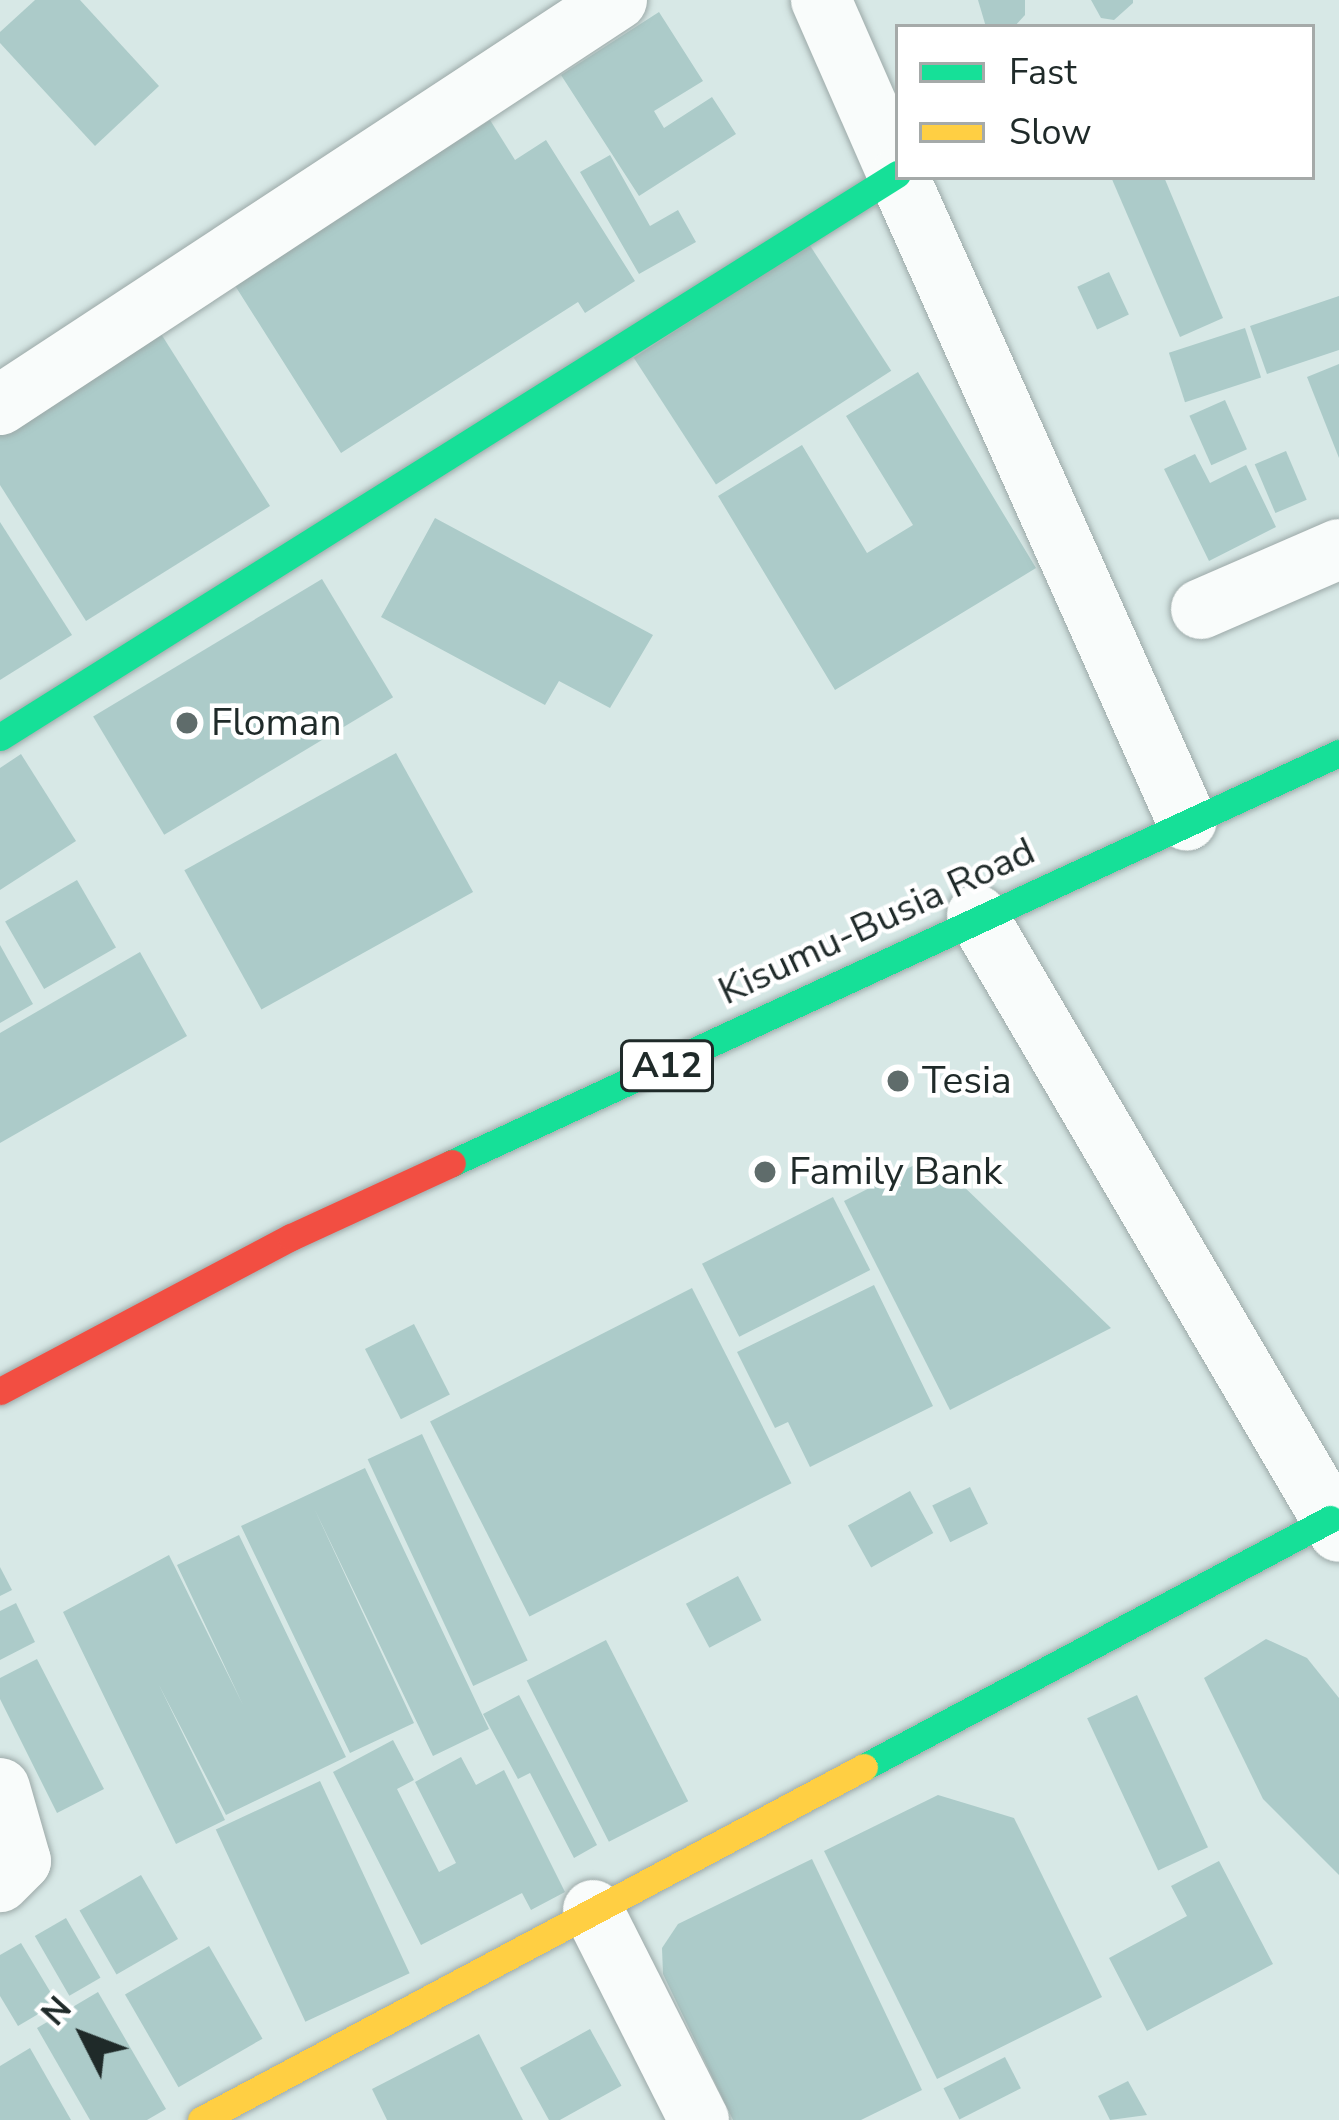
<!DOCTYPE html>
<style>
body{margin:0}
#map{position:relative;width:1339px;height:2120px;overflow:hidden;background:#d7e8e6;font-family:"Nunito Sans",sans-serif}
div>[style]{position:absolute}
.building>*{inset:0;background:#accbc9;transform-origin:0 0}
.roads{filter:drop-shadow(0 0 3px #9ca9a8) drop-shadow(0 0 3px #9ca9a8)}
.street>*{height:60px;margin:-30px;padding:0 30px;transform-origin:30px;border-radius:30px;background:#f9fcfb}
.fast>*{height:27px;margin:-13.5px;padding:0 13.5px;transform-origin:13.5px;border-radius:13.5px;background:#16e098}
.slow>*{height:27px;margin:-13.5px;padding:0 13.5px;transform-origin:13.5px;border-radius:13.5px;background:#ffcf43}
.jam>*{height:27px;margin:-13.5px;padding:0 13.5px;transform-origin:13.5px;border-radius:13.5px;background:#f24e42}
.dots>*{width:33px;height:33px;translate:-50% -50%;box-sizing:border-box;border:6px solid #fff;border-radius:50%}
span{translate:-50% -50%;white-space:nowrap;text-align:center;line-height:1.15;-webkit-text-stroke:9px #fff;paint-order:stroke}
.shield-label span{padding:3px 9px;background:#fff;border:3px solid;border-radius:9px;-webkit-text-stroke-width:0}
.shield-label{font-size:36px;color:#1f2a29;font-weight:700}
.poi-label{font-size:39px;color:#1f2a29}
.left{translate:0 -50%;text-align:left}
.street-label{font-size:39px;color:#1f2a29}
.legend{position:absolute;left:895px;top:24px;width:420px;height:156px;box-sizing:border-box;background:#fff;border:3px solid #a5aaa9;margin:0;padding:15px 21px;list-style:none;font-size:36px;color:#1f2a29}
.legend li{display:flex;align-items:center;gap:24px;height:60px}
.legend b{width:60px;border:3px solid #a5aaa9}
.north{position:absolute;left:24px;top:1976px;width:120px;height:120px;-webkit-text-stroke:9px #fff;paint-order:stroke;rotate:312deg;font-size:33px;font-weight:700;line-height:48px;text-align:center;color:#1f2a29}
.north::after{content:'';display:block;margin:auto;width:42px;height:54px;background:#1f2a29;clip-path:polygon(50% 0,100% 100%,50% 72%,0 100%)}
</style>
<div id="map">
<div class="building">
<i style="clip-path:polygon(35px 0,80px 0,159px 86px,95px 146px,0 43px,0 32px)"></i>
<i style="clip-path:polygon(978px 0,1025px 0,1025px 15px,1014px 27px,986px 27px)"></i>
<i style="clip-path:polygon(1091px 0,1133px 0,1133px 3px,1114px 20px,1101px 18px)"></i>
<i style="clip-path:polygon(659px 12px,703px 81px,654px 111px,664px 128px,712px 97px,736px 134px,639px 196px,561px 75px)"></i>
<i style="clip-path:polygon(490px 120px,515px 160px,546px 140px,635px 281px,585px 313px,578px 302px,341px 453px,234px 284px)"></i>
<i style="clip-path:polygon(610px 155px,650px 226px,678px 210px,696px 242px,639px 274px,580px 172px)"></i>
<i style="clip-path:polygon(1111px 177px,1164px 177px,1223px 318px,1180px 337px)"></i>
<i style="left:809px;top:244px;width:151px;height:209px;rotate:57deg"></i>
<i style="left:1109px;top:272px;width:47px;height:35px;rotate:65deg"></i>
<i style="clip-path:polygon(1339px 296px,1339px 350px,1267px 374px,1250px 326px)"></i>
<i style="clip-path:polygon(151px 318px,270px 506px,86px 621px,0 485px,0 414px)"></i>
<i style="left:1245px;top:328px;width:52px;height:80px;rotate:72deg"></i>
<i style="clip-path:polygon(1339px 364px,1339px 458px,1307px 377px)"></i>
<i style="clip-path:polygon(918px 372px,1036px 568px,835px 690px,718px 496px,802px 445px,867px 553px,913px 525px,846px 416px)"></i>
<i style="left:1225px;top:400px;width:54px;height:39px;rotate:66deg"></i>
<i style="left:1286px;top:451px;width:53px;height:34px;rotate:67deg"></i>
<i style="clip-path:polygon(1195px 454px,1210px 483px,1246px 465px,1276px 527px,1209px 561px,1164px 469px)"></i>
<i style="clip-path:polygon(435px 518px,653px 635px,610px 708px,559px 681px,545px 705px,381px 617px)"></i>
<i style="clip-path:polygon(0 522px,72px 635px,0 680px)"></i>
<i style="left:322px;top:579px;width:138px;height:267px;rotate:59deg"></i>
<i style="left:396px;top:753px;width:159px;height:242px;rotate:61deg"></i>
<i style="clip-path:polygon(21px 754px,76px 841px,0 890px,0 768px)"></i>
<i style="left:77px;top:880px;width:78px;height:83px;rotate:60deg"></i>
<i style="clip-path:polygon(0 945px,33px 1004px,0 1023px)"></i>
<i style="clip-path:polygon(140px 952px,187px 1036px,0 1143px,0 1033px)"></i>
<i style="clip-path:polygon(932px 1156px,1111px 1328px,950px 1410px,844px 1201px)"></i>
<i style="left:833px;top:1197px;width:82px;height:147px;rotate:63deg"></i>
<i style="clip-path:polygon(874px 1285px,933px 1406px,810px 1467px,788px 1422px,775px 1428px,737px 1352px)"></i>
<i style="left:692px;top:1288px;width:219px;height:294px;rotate:63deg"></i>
<i style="left:414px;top:1324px;width:79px;height:55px;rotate:63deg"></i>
<i style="left:422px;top:1434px;width:250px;height:60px;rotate:65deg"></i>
<i style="clip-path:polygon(365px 1468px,489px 1729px,433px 1756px,314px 1508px,414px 1723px,350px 1753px,241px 1526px)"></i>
<i style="left:970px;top:1487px;width:41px;height:42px;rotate:64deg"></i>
<i style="left:910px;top:1491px;width:48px;height:71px;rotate:61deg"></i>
<i style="clip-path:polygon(239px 1535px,346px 1757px,226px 1815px,159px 1685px,225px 1820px,176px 1844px,63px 1612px,169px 1555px,243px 1705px,177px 1565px)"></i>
<i style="clip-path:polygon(0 1567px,12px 1590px,0 1596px)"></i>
<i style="left:738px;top:1576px;width:50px;height:59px;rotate:62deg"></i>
<i style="clip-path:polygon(16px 1603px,35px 1642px,0 1660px,0 1611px)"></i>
<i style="clip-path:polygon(1266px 1639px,1307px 1658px,1339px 1698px,1339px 1875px,1263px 1799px,1204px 1678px)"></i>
<i style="left:606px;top:1640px;width:181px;height:89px;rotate:63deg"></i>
<i style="clip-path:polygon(37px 1659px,104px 1789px,57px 1813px,0 1699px,0 1678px)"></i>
<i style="clip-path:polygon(519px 1695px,597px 1845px,574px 1858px,530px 1773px,518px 1779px,483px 1714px)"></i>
<i style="left:1137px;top:1695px;width:168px;height:55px;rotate:65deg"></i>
<i style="clip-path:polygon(393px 1740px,414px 1780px,397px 1789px,439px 1872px,456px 1863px,415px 1782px,461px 1757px,476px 1785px,504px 1770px,565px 1892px,531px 1910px,522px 1893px,421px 1945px,333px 1772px)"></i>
<i style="left:320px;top:1781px;width:212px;height:115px;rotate:65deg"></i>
<i style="clip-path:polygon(938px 1795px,1014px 1818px,1102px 1997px,937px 2079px,824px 1851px)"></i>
<i style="clip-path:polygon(812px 1859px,922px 2090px,861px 2120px,733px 2120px,663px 1974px,662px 1948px,678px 1924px)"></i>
<i style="clip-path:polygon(1219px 1861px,1273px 1964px,1147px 2031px,1109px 1958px,1187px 1916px,1171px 1886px)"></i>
<i style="left:141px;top:1875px;width:74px;height:71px;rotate:60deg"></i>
<i style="left:66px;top:1918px;width:69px;height:36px;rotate:60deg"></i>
<i style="clip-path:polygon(21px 1943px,57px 2003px,18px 2026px,0 1996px,0 1955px)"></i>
<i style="left:209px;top:1946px;width:107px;height:97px;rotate:60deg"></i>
<i style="clip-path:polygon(98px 1992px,166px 2109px,147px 2120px,90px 2120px,37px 2028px)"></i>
<i style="left:590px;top:2029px;width:65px;height:80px;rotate:61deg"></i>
<i style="clip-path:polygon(479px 2034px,523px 2120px,387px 2120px,372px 2089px)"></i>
<i style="clip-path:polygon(30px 2048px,71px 2120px,0 2120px,0 2066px)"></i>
<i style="left:1005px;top:2057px;width:35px;height:69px;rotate:63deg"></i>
<i style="clip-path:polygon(1128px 2081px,1147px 2115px,1110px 2120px,1098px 2096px)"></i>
</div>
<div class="roads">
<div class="street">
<i style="left:821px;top:0;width:191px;rotate:66.3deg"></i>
<i style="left:899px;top:177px;width:705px;rotate:65.91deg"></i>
<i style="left:0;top:405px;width:738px;rotate:-33.28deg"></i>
<i style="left:1201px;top:609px;width:150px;rotate:-23.5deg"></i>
<i style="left:977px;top:915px;width:715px;rotate:59.6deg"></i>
<i style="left:0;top:1788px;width:76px;rotate:74deg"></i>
<i style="left:21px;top:1861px;width:30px;rotate:135deg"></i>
<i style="left:593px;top:1910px;width:235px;rotate:63.2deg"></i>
</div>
<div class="fast">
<i style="left:0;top:737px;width:1059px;rotate:-32.11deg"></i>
<i style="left:452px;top:1163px;width:977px;rotate:-24.81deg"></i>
<i style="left:864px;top:1767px;width:528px;rotate:-28.02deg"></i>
</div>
<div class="slow">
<i style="left:201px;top:2120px;width:751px;rotate:-28.03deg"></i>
</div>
<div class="jam">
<i style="left:0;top:1391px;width:329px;rotate:-27.9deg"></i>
<i style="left:291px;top:1237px;width:177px;rotate:-24.7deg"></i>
</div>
</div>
<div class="dots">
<i style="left:187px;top:723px;background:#5f6c6b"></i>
<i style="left:898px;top:1081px;background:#5f6c6b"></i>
<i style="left:765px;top:1172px;background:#5f6c6b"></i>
</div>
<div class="shield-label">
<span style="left:667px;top:1066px">A12</span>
</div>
<div class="poi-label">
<span class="left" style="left:211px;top:723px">Floman</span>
<span class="left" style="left:922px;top:1081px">Tesia</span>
<span class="left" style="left:789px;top:1172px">Family Bank</span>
</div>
<div class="street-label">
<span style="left:877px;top:922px;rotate:-25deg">Kisumu-Busia Road</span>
</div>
<ul class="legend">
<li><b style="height:15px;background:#16e098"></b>Fast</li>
<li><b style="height:15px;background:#ffcf43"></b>Slow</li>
</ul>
<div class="north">N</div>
</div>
